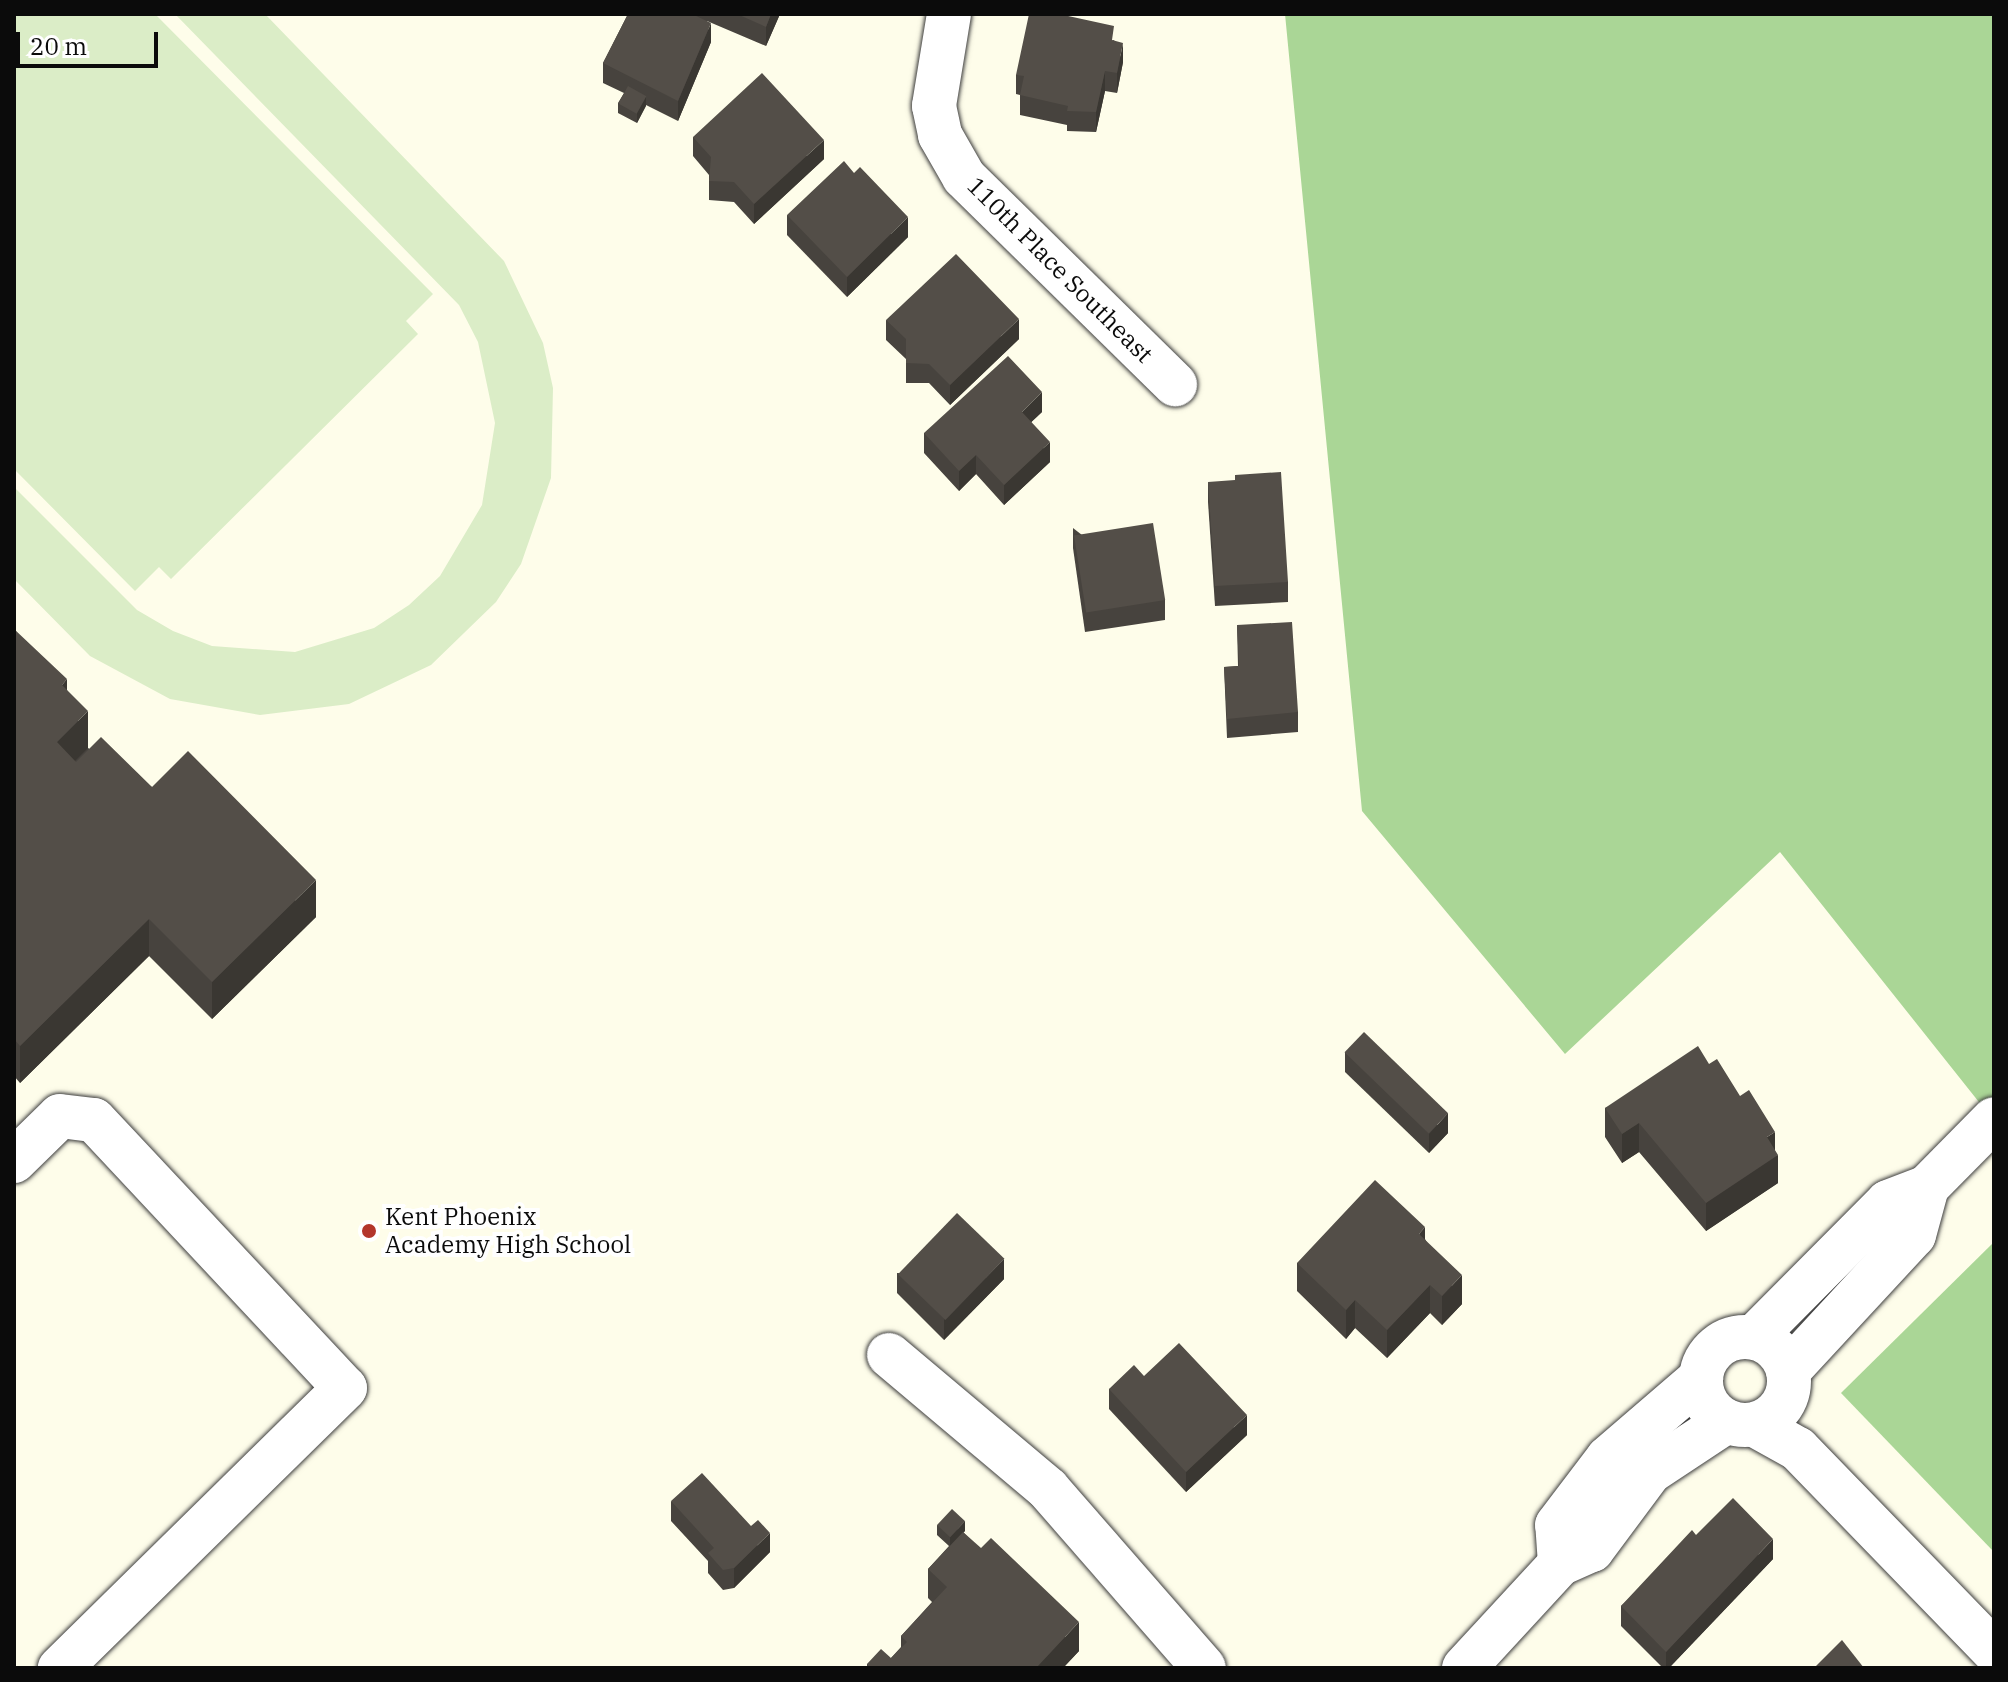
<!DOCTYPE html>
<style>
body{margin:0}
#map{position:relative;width:2008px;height:1682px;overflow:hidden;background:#fefdea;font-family:"IBM Plex Serif",serif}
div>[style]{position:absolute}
.forest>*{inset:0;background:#aad696}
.pitch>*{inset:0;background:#dbedc7}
.roads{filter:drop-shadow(0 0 2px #3e3e3e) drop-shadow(0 0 2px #3e3e3e)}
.minor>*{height:44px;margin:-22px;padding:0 22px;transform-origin:22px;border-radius:22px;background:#fff}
.minor>.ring{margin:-22px;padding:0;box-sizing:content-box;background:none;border:44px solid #fff;border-radius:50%}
.wall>*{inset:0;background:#47433e}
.shaded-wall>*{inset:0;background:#3a3732}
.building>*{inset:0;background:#534e48;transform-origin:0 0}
.dots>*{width:22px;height:22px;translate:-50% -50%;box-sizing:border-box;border:4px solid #fff;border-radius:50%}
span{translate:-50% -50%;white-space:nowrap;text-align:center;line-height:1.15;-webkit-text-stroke:8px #fff;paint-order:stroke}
.street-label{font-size:24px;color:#0b0b0b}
.poi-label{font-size:24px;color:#0b0b0b}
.left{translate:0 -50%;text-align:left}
.frame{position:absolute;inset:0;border:16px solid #0b0b0b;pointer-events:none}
.scale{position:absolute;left:16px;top:32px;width:142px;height:36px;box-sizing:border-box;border:4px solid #0b0b0b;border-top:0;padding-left:10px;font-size:24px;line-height:28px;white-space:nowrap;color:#0b0b0b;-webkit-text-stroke:6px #fff;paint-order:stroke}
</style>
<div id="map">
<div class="forest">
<i style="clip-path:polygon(1285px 14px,1994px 14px,1994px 1121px,1780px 852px,1565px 1054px,1362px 811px)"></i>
<i style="clip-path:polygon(1994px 1242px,1994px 1552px,1841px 1393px)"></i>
</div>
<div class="pitch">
<i style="clip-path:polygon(14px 14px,155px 14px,433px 294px,406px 321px,418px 334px,171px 579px,159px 567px,135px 591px,14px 469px)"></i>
<i style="clip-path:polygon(175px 14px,265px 14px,504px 261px,543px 343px,553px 388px,551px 478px,521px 564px,496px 602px,431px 665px,349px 704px,260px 715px,170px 699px,90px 656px,14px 579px,14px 487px,137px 610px,173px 631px,212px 646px,295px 652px,374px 628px,409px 605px,440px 576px,482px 505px,495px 423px,478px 342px,459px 305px)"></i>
</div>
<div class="roads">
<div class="minor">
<i style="left:949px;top:14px;width:93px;rotate:99.3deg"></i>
<i style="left:934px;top:106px;width:30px;rotate:78deg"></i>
<i style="left:940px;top:135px;width:48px;rotate:60.3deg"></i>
<i style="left:964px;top:177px;width:296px;rotate:44.5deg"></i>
<i style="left:14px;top:1161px;width:64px;rotate:-44.4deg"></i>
<i style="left:60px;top:1116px;width:34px;rotate:7deg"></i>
<i style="left:94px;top:1120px;width:367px;rotate:46.9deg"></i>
<i style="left:345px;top:1388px;width:400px;rotate:135.5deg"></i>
<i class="ring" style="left:1701px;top:1337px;width:44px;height:44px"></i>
<i style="left:1754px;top:1337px;width:190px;rotate:-45.2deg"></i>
<i style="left:1888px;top:1202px;width:42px;rotate:-21deg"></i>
<i style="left:1927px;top:1187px;width:95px;rotate:-45.4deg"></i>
<i style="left:889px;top:1355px;width:208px;rotate:40.1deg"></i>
<i style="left:1048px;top:1489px;width:237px;rotate:48.9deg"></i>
<i style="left:1788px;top:1371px;width:185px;rotate:-47.2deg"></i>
<i style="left:1914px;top:1235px;width:50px;rotate:-74.8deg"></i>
<i style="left:1755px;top:1425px;width:49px;rotate:29.2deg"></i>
<i style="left:1798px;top:1449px;width:281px;rotate:45.9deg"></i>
<i style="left:1560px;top:1564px;width:39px;rotate:-94deg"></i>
<i style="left:1557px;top:1525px;width:84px;rotate:-52.7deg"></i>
<i style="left:1608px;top:1458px;width:123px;rotate:-40.7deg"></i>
<i style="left:1464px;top:1668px;width:142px;rotate:-47.3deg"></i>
<i style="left:1560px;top:1564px;width:35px;rotate:-24deg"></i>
<i style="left:1592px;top:1550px;width:97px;rotate:-53.4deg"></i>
<i style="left:1650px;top:1472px;width:92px;rotate:-33.5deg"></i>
</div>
</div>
<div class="wall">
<i style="clip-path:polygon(628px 14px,780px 14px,766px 46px,707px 21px,711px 42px,678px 121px,646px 105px,637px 123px,618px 113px,618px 103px,624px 93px,603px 83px,603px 63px)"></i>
<i style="clip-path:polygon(1114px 40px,1123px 62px,1117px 93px,1105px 91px,1096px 132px,1067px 131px,1067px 125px,1020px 115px,1020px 95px,1016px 94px,1016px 75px)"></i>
<i style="clip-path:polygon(693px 137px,824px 159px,754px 224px,734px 202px,709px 200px,709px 175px,693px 156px)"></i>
<i style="clip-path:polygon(787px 215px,908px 237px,847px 297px,787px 235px)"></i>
<i style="clip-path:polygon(886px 320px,1019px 339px,950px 405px,929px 383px,906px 383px,906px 359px,886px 340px)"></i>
<i style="clip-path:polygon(1042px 412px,1031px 422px,1050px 462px,1004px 505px,976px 474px,959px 491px,924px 453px,924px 433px)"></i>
<i style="clip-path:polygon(1208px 482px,1288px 582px,1288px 602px,1215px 606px,1208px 502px)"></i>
<i style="clip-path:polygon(1073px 528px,1165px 600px,1165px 620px,1085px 632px,1073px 548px)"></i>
<i style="clip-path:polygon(1237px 625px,1298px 712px,1298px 732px,1227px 738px,1224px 667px,1238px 666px)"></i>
<i style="clip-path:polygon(14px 629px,67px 690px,88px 748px,152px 787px,316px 917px,212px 1019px,149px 956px,20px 1083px,14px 1076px)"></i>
<i style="clip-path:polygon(1345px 1052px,1448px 1133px,1429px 1153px,1345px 1072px)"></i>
<i style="clip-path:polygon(1709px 1064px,1775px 1151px,1778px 1183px,1706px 1231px,1639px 1152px,1622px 1163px,1605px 1137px,1605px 1108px)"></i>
<i style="clip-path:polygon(1425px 1239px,1462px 1304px,1442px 1325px,1430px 1313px,1387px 1358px,1355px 1328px,1346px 1339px,1297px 1291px,1297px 1263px)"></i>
<i style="clip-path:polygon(897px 1273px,1004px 1279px,944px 1340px,897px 1293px)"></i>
<i style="clip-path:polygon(1144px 1376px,1247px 1435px,1186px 1492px,1109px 1409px,1109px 1389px)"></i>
<i style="clip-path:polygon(671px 1501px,770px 1552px,734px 1588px,723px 1590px,708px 1573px,708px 1561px,671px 1521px)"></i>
<i style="clip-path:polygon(937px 1525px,965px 1531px,963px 1532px,1079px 1651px,1063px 1668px,867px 1668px,867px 1664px,891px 1658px,901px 1647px,901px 1636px,932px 1602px,928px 1598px,928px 1569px,949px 1546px,937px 1535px)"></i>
<i style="clip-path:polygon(1696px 1535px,1773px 1559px,1669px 1668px,1663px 1668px,1621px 1626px,1621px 1606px)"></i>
</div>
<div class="shaded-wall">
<i style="clip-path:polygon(771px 14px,780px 14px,766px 46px,766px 27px)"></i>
<i style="clip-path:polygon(711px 23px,711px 42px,678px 121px,678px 101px)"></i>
<i style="clip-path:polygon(1123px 43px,1123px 62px,1117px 93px,1117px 73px)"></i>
<i style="clip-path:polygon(1105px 71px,1105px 91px,1096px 132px,1096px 112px)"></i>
<i style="clip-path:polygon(646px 96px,646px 106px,637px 123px,637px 113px)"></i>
<i style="clip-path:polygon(824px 140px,824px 159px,754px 224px,754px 204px)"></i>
<i style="clip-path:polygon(908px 217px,908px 237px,847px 297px,847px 277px)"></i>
<i style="clip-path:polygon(1019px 319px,1019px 339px,950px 405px,950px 385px)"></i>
<i style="clip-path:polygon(1042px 392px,1042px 412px,1022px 431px,1022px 412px)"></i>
<i style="clip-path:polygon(1050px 442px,1050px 462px,1004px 505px,1004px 485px)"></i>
<i style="clip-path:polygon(976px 455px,976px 474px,959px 491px,959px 471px)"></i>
<i style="clip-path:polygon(67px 679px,67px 716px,62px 685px)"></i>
<i style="clip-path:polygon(88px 711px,88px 748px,57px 779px,57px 742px)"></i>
<i style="clip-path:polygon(316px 880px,316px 917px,212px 1019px,212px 982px)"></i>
<i style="clip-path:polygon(149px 919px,149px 956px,20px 1083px,20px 1046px)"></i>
<i style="clip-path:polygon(1448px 1113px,1448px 1133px,1429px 1153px,1429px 1134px)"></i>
<i style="clip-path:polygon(1639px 1123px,1639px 1152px,1622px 1163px,1622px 1134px)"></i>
<i style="clip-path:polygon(1775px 1132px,1775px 1156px,1778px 1155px,1778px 1183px,1706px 1231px,1706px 1203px,1767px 1137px)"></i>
<i style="clip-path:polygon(1425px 1227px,1425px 1256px,1419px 1234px)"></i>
<i style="clip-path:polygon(1004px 1259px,1004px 1279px,944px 1340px,944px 1320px)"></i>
<i style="clip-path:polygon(1462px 1275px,1462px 1304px,1442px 1325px,1442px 1296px)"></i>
<i style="clip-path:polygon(1430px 1285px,1430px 1313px,1387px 1358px,1387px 1330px)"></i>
<i style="clip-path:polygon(1355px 1300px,1355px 1328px,1346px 1339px,1346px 1310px)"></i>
<i style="clip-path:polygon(1247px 1415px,1247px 1435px,1186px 1492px,1186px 1472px)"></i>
<i style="clip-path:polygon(965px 1521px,965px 1531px,950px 1547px,950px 1537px)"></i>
<i style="clip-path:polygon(770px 1533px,770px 1552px,734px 1588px,734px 1568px)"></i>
<i style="clip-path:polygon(1773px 1539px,1773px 1559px,1669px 1668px,1666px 1668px,1666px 1652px)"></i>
<i style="clip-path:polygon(1079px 1622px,1079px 1651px,1063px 1668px,1036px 1668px)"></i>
</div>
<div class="building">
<i style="clip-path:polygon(628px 14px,692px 14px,711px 23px,678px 101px,603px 63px)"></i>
<i style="clip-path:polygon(737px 14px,771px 14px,766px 27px)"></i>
<i style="clip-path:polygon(1029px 14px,1059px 14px,1114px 26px,1112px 40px,1123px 43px,1117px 73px,1105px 71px,1096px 112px,1067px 111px,1068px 106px,1020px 95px,1024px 76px,1016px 75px)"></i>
<i style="clip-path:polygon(762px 73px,824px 140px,754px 204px,734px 182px,709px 181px,711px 157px,693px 137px)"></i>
<i style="left:628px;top:86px;width:21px;height:20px;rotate:29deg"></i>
<i style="clip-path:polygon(844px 161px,854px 173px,860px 167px,908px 217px,847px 277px,787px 215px)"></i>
<i style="clip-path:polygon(956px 254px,1019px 319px,950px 385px,929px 364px,906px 363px,906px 339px,886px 320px)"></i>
<i style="clip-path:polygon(1008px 356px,1042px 392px,1022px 412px,1050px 442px,1004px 485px,976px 455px,959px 471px,924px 433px)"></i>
<i style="clip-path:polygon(1281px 472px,1288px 582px,1215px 586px,1208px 482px,1235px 480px,1235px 475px)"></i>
<i style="left:1153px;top:523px;width:78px;height:80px;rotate:81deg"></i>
<i style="clip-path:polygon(1292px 622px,1298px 712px,1227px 719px,1224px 667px,1239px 666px,1237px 625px)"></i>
<i style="clip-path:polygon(14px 629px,67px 679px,62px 685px,88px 711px,57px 742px,76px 762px,101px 737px,152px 787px,188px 751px,316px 880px,212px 982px,149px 919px,20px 1046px,14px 1039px)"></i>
<i style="left:1364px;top:1032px;width:117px;height:28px;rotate:44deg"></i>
<i style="clip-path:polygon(1698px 1046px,1709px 1064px,1717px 1059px,1740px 1096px,1749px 1090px,1775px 1132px,1767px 1137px,1778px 1155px,1706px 1203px,1639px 1123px,1622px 1134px,1605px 1108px)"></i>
<i style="clip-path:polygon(1375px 1180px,1425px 1227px,1419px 1234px,1462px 1275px,1442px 1296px,1430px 1285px,1387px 1330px,1355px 1300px,1346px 1310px,1297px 1263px)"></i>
<i style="left:957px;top:1213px;width:66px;height:85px;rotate:44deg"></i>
<i style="clip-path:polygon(1179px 1343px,1247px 1415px,1186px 1472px,1109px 1389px,1134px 1365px,1144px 1376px)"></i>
<i style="clip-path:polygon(702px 1473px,751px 1526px,758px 1520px,770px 1533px,734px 1568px,723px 1570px,708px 1553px,714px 1548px,671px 1501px)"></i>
<i style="clip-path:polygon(1733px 1498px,1773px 1539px,1666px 1652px,1621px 1606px,1692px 1530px,1696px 1535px)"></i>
<i style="left:952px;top:1509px;width:18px;height:22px;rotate:43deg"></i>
<i style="clip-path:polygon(963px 1532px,981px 1548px,991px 1538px,1079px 1622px,1036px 1668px,871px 1668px,867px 1664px,881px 1649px,891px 1658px,907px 1642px,901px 1636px,947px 1587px,928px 1569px)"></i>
<i style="clip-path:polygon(1842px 1640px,1864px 1668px,1814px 1668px)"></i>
</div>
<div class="dots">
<i style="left:369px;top:1231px;background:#b3362b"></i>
</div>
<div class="street-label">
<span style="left:1060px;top:270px;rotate:45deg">110th Place Southeast</span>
</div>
<div class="poi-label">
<span class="left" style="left:385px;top:1231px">Kent Phoenix<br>Academy High School</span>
</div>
<div class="frame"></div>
<div class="scale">20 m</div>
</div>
